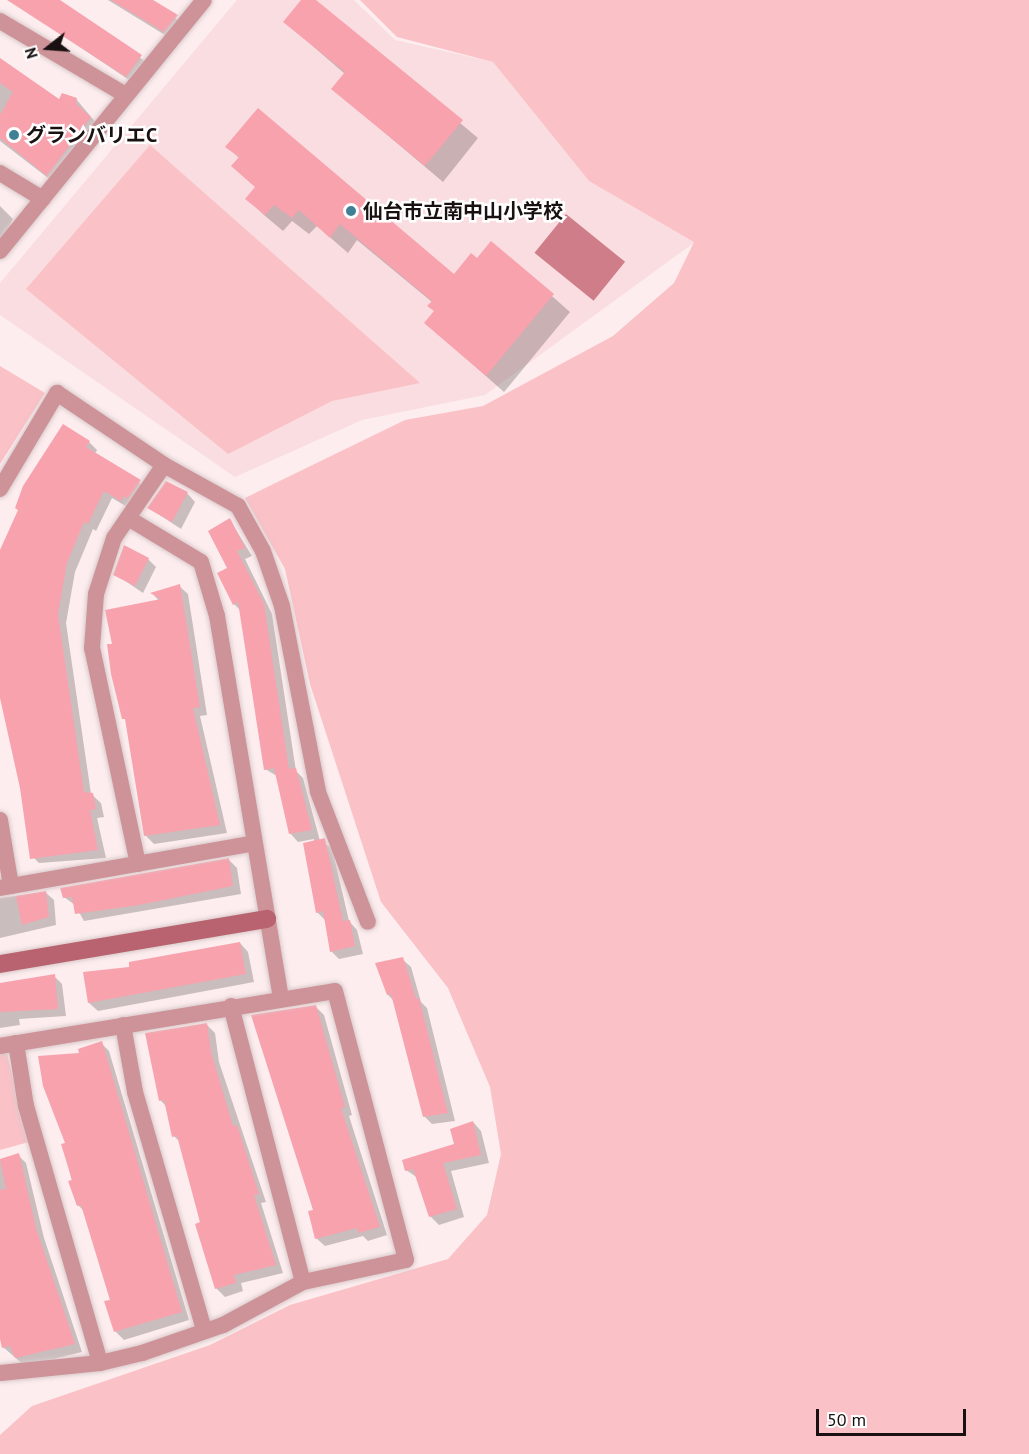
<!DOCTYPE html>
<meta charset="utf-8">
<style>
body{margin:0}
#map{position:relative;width:1029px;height:1454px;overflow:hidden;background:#fdedee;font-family:"PT Sans","Noto Sans JP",sans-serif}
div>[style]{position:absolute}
.built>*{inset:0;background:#fadde0}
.green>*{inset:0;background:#fac1c7}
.water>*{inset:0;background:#cf7e89;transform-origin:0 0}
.shadow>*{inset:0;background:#0003}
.building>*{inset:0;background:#f7a2ad}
.roads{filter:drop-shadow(0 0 2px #d9cacb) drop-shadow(0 0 2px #d9cacb)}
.street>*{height:16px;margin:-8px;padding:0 8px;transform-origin:8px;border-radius:8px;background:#ce9299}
.secondary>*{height:18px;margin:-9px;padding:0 9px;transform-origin:9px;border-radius:9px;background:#b8636f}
.dots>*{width:16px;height:16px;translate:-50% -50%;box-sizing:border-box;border:3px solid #fff;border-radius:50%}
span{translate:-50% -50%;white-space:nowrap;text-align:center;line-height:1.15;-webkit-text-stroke:5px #fff;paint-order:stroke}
.poi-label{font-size:20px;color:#191011;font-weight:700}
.left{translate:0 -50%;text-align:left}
.north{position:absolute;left:18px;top:18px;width:60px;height:60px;-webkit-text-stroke:4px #fff;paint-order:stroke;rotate:253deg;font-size:16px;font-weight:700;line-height:24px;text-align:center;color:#191011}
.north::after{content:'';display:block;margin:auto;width:21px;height:27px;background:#191011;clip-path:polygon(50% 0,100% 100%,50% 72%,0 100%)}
.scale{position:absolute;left:816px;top:1409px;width:150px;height:27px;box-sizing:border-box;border:3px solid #191011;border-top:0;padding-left:8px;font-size:18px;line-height:21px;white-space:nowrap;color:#191011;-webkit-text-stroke:4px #fff;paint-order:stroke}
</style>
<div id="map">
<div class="built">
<i style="clip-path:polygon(237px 0,354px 0,395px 40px,493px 62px,589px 181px,695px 242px,485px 395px,362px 420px,235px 477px,0 315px,0 283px)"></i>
</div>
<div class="green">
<i style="clip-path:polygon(360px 0,1029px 0,1029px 1454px,0 1454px,0 1435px,32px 1406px,210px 1345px,290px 1305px,448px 1259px,487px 1215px,501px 1154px,490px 1087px,448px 988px,381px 902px,310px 684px,285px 569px,245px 498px,405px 420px,483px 406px,613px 336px,674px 283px,694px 242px,589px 181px,493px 62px,397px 37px)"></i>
<i style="clip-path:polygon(150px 145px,420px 383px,332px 401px,228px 454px,26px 289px)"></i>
<i style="clip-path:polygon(0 366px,45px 393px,0 464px)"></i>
<i style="clip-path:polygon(0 1051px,7px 1054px,29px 1142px,0 1150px)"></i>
</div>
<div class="water">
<i style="left:566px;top:214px;width:76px;height:50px;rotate:39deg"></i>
</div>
<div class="shadow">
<i style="clip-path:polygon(10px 0,58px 0,149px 64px,135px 84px)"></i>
<i style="clip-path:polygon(108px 0,150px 0,185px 25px,173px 40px)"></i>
<i style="clip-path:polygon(303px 0,313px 0,478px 138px,443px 182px,333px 89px,345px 74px,285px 22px)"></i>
<i style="clip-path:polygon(0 61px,60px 101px,76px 99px,103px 131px,61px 188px,0 141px)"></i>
<i style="clip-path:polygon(227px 146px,454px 276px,478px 260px,492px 243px,570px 312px,504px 392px,426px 323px,435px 312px,432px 302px,357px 240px,348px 253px,317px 226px,309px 234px,292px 221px,283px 231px,264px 215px,247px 199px,256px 188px,240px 159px)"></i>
<i style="clip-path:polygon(0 206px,13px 219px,9px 227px,19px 237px,0 248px)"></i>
<i style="clip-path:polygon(89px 442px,97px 450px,95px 454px,148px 489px,129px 508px,112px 498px,96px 531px,93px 529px,75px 572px,66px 623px,91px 794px,101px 803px,104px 817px,97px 818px,106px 858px,39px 863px,31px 855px,22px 787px,0 686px,0 553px)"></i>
<i style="clip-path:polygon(187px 493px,195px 502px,181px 529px,149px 508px)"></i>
<i style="clip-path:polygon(230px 520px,252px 556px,245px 559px,272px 614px,296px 771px,303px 778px,320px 841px,332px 848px,349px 921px,357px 930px,363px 954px,339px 959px,331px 951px,326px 921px,317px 912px,314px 839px,298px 842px,290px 833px,277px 776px,265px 769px,242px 612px,234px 604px,229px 569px)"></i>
<i style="clip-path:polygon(148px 559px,156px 567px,143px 593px,115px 574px)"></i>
<i style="clip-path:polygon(179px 586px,188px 594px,207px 715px,200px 716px,227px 833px,154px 844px,146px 836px,113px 645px,159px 601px,153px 594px)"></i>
<i style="clip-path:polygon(229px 860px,237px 868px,241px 894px,84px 921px,75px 905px,64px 897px)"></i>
<i style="clip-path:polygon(45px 892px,54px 900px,56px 925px,0 938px,0 898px)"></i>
<i style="clip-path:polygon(240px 943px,248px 952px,254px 982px,98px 1011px,89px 1003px,131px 968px)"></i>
<i style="clip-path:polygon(402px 959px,411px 967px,421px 1002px,427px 1008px,455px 1121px,432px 1124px,424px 1116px,394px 1001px,388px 995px)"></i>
<i style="clip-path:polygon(54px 976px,62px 984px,66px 1016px,19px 1019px,20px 1025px,0 1028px,0 986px)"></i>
<i style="clip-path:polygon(315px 1006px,324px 1015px,352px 1115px,349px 1116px,387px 1235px,368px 1241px,363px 1236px,325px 1246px,316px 1238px)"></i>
<i style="clip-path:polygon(206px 1024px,215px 1033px,219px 1062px,266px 1202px,261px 1203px,283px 1273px,241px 1283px,243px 1291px,225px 1297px,216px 1288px,181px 1143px,174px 1136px,167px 1107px,161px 1101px)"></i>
<i style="clip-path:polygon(101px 1043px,109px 1051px,189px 1320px,124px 1340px,116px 1332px,106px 1302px,112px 1301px,85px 1212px,78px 1205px,63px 1145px,67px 1144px,81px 1055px)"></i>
<i style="clip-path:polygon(473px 1122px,481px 1131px,489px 1163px,451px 1171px,464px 1217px,439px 1225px,431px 1217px,418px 1178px,406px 1170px,456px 1145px)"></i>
<i style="clip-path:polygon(18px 1155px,26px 1163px,44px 1238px,82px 1352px,25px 1366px,3px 1347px,0 1335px,0 1160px)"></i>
</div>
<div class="building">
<i style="clip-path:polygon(7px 0,60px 0,142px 55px,126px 77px)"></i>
<i style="clip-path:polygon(111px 0,153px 0,178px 15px,164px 32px)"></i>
<i style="clip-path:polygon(301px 0,316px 0,463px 120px,425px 166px,331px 89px,345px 72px,283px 22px)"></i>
<i style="clip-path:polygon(0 58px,59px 99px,62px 93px,77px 98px,76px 104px,91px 117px,47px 176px,0 138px,0 115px,13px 92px,0 83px)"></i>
<i style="clip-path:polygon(258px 108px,454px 274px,471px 253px,477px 258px,491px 241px,554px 294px,486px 376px,424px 323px,434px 311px,427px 306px,432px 301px,340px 224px,330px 238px,299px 210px,292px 218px,274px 205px,265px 215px,245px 199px,255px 187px,231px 166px,239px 157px,225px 147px)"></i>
<i style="clip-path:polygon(63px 424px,90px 441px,86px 447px,141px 480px,128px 499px,124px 496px,121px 501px,104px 491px,88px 524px,84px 522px,67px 563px,58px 614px,84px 792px,93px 793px,96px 809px,90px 810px,98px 850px,30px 859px,20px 788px,0 698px,0 550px,18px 510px,15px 508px,23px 486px)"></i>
<i style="clip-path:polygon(166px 481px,188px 492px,172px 522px,147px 508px)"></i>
<i style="clip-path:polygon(230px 518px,245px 548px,237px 551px,264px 604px,289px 769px,296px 768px,312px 830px,289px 834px,274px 768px,264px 770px,238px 602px,233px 605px,217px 573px,227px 568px,208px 531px)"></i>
<i style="clip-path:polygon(124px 545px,149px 558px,135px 586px,113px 575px)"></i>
<i style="clip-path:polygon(180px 584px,200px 707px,193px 708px,220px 825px,144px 836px,125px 719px,122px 719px,111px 674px,107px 644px,112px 644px,105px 610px,161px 599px,150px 593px)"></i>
<i style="clip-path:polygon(325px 838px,343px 921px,350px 920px,355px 946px,330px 952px,323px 911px,316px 913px,303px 843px)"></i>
<i style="clip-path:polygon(229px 858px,233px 886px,139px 905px,75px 914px,72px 897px,63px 898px,60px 888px)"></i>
<i style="clip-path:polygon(46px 891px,49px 917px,22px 925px,16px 896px)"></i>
<i style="clip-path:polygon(240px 942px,246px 974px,88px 1003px,83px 972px,129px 967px,129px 962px)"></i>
<i style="clip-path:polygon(403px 957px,416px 999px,419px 998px,448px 1113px,423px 1117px,391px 994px,387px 995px,375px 963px)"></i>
<i style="clip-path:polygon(55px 974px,58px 1009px,0 1012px,0 983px)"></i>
<i style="clip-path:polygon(316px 1005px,345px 1107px,341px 1108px,380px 1227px,358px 1233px,357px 1228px,315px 1239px,308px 1211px,313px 1210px,251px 1015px)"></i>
<i style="clip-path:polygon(207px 1023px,211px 1052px,233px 1126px,237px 1125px,259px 1194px,254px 1195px,276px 1265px,234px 1275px,236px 1283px,215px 1289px,195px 1224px,200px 1222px,177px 1136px,172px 1137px,164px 1100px,159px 1101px,145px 1033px)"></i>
<i style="clip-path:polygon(102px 1041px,182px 1312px,114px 1332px,104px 1301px,110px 1300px,81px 1205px,77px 1206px,68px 1181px,72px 1180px,61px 1144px,65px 1143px,43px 1086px,38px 1056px,79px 1053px,78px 1049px)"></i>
<i style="clip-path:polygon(473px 1121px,481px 1155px,443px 1163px,457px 1209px,429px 1217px,413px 1169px,405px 1171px,402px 1160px,454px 1144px,450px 1129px)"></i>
<i style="clip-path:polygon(19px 1153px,36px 1228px,75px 1344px,15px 1358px,10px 1346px,2px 1348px,0 1339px,0 1190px,6px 1189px,0 1159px)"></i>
</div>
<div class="roads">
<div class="street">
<i style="left:0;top:21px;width:144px;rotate:30.5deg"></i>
<i style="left:0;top:173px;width:50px;rotate:31.2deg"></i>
<i style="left:0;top:251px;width:323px;rotate:-50.9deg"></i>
<i style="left:0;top:489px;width:112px;rotate:-59.3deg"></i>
<i style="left:57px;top:393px;width:129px;rotate:33.9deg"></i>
<i style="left:164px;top:465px;width:85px;rotate:29deg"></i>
<i style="left:238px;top:506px;width:51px;rotate:60.9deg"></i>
<i style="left:263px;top:551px;width:58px;rotate:70.9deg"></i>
<i style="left:282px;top:606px;width:189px;rotate:79deg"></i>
<i style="left:318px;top:792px;width:139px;rotate:69deg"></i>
<i style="left:128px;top:518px;width:85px;rotate:31.1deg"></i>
<i style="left:201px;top:562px;width:56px;rotate:73.5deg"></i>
<i style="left:217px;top:616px;width:386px;rotate:80.5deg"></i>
<i style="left:0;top:820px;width:67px;rotate:80.5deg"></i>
<i style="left:138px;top:864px;width:221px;rotate:-102deg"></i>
<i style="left:92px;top:648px;width:54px;rotate:-85.8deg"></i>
<i style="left:96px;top:594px;width:59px;rotate:-72.2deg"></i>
<i style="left:114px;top:538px;width:88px;rotate:-55.6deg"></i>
<i style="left:0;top:888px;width:258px;rotate:-10deg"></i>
<i style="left:231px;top:1006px;width:285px;rotate:75.4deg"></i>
<i style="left:123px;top:1025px;width:68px;rotate:79.8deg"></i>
<i style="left:135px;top:1092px;width:248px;rotate:73.8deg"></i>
<i style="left:16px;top:1043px;width:64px;rotate:81deg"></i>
<i style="left:26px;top:1106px;width:267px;rotate:73.9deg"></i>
<i style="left:0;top:1046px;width:339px;rotate:-9.3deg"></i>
<i style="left:335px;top:991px;width:278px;rotate:75.2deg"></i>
<i style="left:406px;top:1260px;width:105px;rotate:167.9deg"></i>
<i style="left:303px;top:1282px;width:91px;rotate:151.7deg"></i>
<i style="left:223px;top:1325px;width:86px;rotate:160.9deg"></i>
<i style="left:142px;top:1353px;width:43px;rotate:166.6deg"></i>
<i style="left:100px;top:1363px;width:100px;rotate:174.3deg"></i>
</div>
<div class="secondary">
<i style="left:0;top:964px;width:271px;rotate:-9.6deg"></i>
</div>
</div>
<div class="dots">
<i style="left:14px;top:135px;background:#408094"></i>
<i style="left:351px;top:211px;background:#408094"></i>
</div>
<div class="poi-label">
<span class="left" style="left:26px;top:135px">グランバリエC</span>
<span class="left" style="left:363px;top:211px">仙台市立南中山小学校</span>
</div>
<div class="north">N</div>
<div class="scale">50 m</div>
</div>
